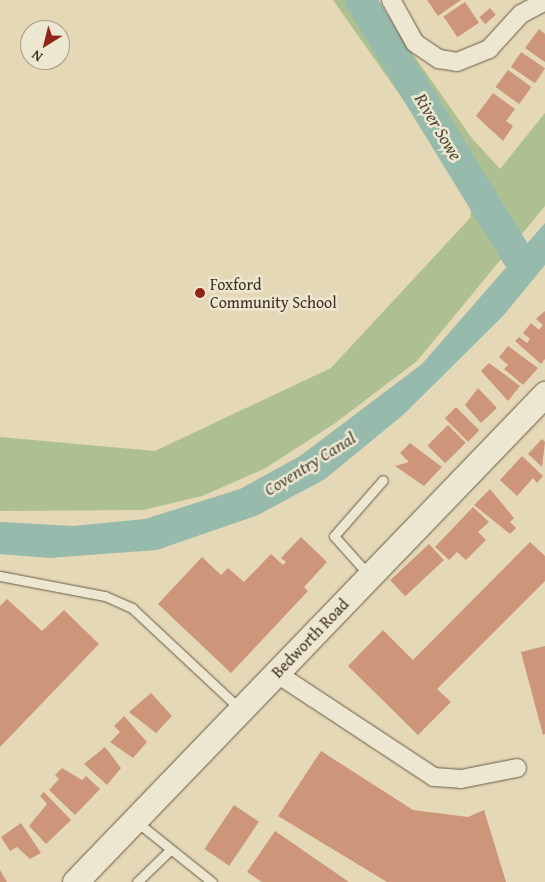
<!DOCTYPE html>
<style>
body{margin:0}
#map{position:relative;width:545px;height:882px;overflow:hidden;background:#e4d8b6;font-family:"Gentium Book Plus",serif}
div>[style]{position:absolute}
.green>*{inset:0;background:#aec092}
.water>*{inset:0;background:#96baab}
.river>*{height:31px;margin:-15.5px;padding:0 15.5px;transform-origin:15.5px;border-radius:15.5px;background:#96baab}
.building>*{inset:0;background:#cd957a;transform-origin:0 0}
.roads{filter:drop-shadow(0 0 1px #685a44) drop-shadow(0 0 1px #685a44)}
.lane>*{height:9px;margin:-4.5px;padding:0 4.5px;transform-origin:4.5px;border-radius:4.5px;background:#ede6d0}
.street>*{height:18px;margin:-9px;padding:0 9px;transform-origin:9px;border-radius:9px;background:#ede6d0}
.secondary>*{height:25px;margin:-12.5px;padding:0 12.5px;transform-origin:12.5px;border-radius:12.5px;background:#ede6d0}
.dots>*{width:14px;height:14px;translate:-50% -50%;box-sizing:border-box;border:2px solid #ede6d0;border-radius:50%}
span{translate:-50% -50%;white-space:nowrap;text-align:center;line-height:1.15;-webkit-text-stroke:5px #ede6d0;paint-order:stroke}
.poi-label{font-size:16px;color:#3e301e}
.left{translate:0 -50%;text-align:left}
.street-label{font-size:16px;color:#3e301e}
.water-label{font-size:18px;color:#504c3a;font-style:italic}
.north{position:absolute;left:20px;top:20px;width:50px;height:50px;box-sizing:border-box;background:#ede6d0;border:1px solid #a79d89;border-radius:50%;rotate:216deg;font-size:14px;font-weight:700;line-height:20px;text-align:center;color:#3e301e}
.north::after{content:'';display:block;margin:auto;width:18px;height:22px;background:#8f2418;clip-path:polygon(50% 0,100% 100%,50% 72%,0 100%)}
</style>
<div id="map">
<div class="green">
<i style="clip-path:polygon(333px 0,375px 0,471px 137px,500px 169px,545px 113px,545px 206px,417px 361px,334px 424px,264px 469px,202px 496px,143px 510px,0 511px,0 437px,155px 451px,331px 368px,470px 218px,473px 199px)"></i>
</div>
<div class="water">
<i style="clip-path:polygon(545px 223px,545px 265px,503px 316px,403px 415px,325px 479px,258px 515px,157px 550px,49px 558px,0 554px,0 522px,73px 526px,145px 519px,240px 489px,300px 456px,422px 364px)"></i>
</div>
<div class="river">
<i style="left:360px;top:0;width:299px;rotate:58.5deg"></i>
</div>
<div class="building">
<i style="clip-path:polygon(427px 0,461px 0,438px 16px)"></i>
<i style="left:465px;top:2px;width:25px;height:26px;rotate:56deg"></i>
<i style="left:490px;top:8px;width:9px;height:14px;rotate:49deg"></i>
<i style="clip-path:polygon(539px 29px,545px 34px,545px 62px,525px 48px)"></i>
<i style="left:521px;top:52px;width:29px;height:18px;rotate:34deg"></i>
<i style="left:508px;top:70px;width:29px;height:21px;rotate:36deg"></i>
<i style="clip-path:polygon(493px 93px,515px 109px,506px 121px,513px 126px,503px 141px,476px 116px)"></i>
<i style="clip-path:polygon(545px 311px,545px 359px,541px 364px,515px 341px,519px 337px,527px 343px,530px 339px,523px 333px,531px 323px,539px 330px,543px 325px,536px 319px)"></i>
<i style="clip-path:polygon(508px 346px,538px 368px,523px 385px,504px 369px,508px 365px,499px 357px)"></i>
<i style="clip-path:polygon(489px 363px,520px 386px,508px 401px,481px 371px)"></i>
<i style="clip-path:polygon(478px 388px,497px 408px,481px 423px,465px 405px)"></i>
<i style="left:456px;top:407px;width:33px;height:16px;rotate:45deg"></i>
<i style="left:448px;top:425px;width:25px;height:29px;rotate:45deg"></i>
<i style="clip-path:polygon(542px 439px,545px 442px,542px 467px,528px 454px)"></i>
<i style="clip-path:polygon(410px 443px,442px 467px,424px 486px,395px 466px,409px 462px,400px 453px)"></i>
<i style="clip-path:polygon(522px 456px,543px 476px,537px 483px,533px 478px,517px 496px,500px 480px)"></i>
<i style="clip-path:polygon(490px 489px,514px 518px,510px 522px,516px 528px,510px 534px,474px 505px)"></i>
<i style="clip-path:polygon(473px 507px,489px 522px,478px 532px,486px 540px,466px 560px,457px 552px,449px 560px,435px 547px)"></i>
<i style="clip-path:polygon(301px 537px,327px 562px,304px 587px,308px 591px,231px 673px,158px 604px,202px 557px,221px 575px,228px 568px,244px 582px,271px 554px,283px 565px,286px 562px,281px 558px)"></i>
<i style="clip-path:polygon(530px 542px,545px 556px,545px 581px,437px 689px,451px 702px,418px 735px,348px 666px,383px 630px,413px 660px)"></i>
<i style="left:429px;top:544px;width:22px;height:53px;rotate:47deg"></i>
<i style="clip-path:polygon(7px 599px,42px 631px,64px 610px,99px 644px,0 747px,0 606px)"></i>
<i style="clip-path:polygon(545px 646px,545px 734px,543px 735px,521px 652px)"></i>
<i style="clip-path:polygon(151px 693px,172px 716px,156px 733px,129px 712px)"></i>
<i style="clip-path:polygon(124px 716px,147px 742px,133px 758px,110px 742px,120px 732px,114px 726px)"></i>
<i style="clip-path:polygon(105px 747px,121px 768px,107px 785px,84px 764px)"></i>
<i style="clip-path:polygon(321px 751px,413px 810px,468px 817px,484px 810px,506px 882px,387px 882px,278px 816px)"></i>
<i style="clip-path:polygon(62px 768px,82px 780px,86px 776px,100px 789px,75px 815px,49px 790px,59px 779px,55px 775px)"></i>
<i style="clip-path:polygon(44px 792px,71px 820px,46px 844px,29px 826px,47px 804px,40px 796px)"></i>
<i style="left:234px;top:805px;width:30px;height:53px;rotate:34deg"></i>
<i style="clip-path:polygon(21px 823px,41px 853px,30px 859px,17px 847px,10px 851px,1px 837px)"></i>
<i style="clip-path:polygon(275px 831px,349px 882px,262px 882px,247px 872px)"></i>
<i style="clip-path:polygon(0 870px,7px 882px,0 882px)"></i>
</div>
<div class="roads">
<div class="lane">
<i style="left:368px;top:574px;width:51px;rotate:-131.8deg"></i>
<i style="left:334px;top:536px;width:74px;rotate:-48.8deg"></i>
<i style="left:0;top:576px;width:107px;rotate:10.8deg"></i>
<i style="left:105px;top:596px;width:30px;rotate:24deg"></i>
<i style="left:132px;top:608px;width:146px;rotate:43.1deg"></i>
<i style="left:137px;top:822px;width:96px;rotate:38.7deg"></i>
<i style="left:137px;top:882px;width:46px;rotate:-44.1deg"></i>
</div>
<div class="street">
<i style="left:391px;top:0;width:49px;rotate:60.8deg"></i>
<i style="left:415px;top:43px;width:29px;rotate:34deg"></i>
<i style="left:439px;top:59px;width:18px;rotate:9deg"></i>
<i style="left:457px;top:62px;width:35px;rotate:-22deg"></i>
<i style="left:489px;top:49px;width:47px;rotate:-47.6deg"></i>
<i style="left:521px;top:14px;width:26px;rotate:-28deg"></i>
<i style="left:276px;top:673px;width:189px;rotate:33.4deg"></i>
<i style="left:434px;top:777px;width:27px;rotate:4deg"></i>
<i style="left:461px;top:779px;width:57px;rotate:-11.1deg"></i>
</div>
<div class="secondary">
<i style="left:75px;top:882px;width:678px;rotate:-46.08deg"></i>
</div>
</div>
<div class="dots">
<i style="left:200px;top:293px;background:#8f2418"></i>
</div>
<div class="poi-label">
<span class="left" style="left:210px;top:293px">Foxford<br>Community School</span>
</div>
<div class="street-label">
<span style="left:310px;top:638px;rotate:-46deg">Bedworth Road</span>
</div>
<div class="water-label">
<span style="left:438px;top:127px;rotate:59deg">River Sowe</span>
<span style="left:310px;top:464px;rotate:-32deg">Coventry Canal</span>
</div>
<div class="north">N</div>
</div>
